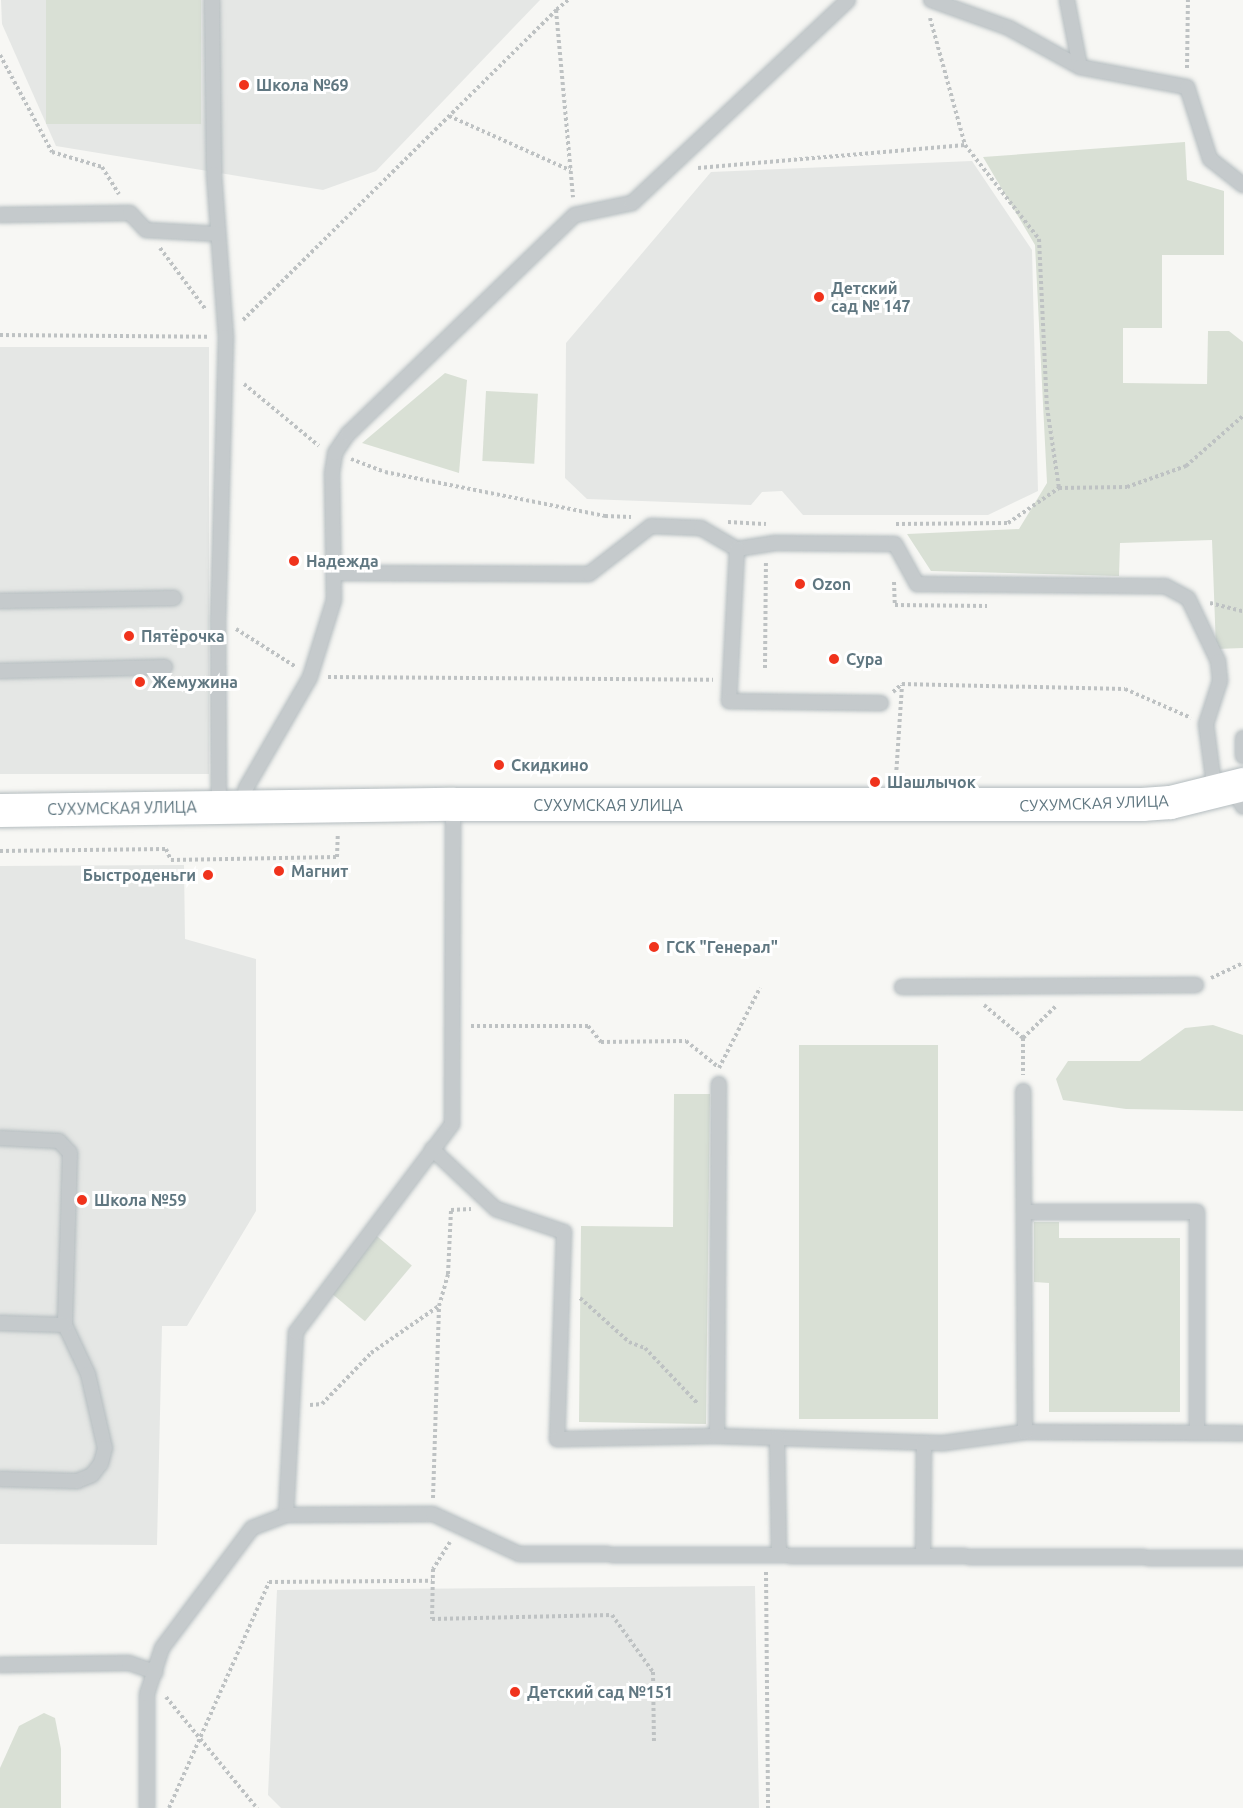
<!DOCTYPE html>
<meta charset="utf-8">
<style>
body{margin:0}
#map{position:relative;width:1243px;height:1808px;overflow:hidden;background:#f7f7f4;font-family:Ubuntu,sans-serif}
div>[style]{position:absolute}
.built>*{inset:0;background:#e5e7e5;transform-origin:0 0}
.green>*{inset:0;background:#d9e0d5;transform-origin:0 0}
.path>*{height:4px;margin-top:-2px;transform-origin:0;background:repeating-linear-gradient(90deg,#bec2c3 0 3px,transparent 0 6px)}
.roads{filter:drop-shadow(0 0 2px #b4bcbf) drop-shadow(0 0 2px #b4bcbf)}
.service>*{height:14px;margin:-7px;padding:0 7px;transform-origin:7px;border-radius:7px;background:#c5cacc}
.secondary>*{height:33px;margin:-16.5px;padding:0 16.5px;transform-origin:16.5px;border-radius:16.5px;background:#fff}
.dots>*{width:16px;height:16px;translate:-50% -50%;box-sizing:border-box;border:3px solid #fff;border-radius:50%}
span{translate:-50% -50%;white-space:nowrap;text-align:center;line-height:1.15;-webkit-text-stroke:6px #fff;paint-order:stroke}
.poi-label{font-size:16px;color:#607781;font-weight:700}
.left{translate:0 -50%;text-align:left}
.right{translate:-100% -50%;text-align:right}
.street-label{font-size:16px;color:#607781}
</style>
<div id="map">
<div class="built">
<i style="clip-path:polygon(1px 0,540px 0,376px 171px,323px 190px,56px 146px,2px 24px)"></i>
<i style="clip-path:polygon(972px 161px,1032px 250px,1038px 491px,988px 515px,803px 515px,782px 491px,762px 492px,751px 505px,587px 499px,565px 478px,566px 343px,711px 172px)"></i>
<i style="left:209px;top:347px;width:427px;height:209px;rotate:90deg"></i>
<i style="clip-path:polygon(184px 865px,185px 939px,256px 959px,256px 1211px,187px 1326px,162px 1326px,157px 1545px,0 1544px,0 866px)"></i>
<i style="clip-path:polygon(755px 1586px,759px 1808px,281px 1808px,268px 1795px,277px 1590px)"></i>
</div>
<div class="green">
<i style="left:46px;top:0;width:155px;height:124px"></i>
<i style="clip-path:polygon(1185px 142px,1187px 180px,1224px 191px,1224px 255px,1162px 255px,1162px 328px,1123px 328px,1123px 383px,1207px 384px,1208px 331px,1229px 331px,1243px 342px,1243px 648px,1216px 649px,1212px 540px,1120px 543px,1119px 576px,931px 571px,907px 534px,1019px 529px,1047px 483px,1035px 245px,983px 157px)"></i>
<i style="clip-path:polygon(445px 373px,467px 380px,459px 473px,362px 443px)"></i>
<i style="left:486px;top:391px;width:52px;height:70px;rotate:3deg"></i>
<i style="clip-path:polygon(1213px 1025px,1243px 1035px,1243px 1111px,1126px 1109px,1063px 1100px,1056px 1079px,1068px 1061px,1140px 1061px,1185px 1028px)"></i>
<i style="left:799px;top:1045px;width:139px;height:374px"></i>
<i style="clip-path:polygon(674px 1094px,710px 1094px,706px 1424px,579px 1422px,581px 1226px,673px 1227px)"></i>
<i style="clip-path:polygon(1034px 1222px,1059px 1222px,1059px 1238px,1180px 1238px,1180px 1412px,1049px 1412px,1049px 1283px,1034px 1282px)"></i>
<i style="left:372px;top:1232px;width:52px;height:73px;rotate:40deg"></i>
<i style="clip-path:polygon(44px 1713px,55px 1718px,61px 1749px,61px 1808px,0 1808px,0 1768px,19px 1726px)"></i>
</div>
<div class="path">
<i style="left:568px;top:0;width:16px;rotate:140deg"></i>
<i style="left:556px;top:10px;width:188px;rotate:84.8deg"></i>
<i style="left:930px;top:18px;width:132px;rotate:74.6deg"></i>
<i style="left:0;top:55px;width:110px;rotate:61.8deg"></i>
<i style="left:52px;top:152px;width:52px;rotate:16.7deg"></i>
<i style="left:102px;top:167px;width:32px;rotate:58deg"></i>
<i style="left:1187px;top:68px;width:68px;rotate:-89.2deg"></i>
<i style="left:449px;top:116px;width:133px;rotate:24.1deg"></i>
<i style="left:698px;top:168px;width:268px;rotate:-4.9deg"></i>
<i style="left:965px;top:145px;width:120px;rotate:51.8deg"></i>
<i style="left:1039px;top:239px;width:168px;rotate:87.3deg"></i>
<i style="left:1047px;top:407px;width:82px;rotate:81.6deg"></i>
<i style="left:160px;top:248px;width:77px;rotate:53.4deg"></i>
<i style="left:243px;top:320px;width:441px;rotate:-44.7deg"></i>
<i style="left:0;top:335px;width:209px;rotate:0.5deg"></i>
<i style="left:244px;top:384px;width:97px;rotate:39.6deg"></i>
<i style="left:351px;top:459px;width:36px;rotate:21deg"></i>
<i style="left:385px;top:472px;width:225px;rotate:11.3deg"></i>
<i style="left:605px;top:516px;width:26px;rotate:2deg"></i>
<i style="left:728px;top:522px;width:38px;rotate:3deg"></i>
<i style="left:896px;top:524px;width:112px;rotate:-0.5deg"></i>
<i style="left:1008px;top:523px;width:62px;rotate:-34.5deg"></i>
<i style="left:1059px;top:488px;width:68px;rotate:-0.8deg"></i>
<i style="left:1127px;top:487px;width:63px;rotate:-19.6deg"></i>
<i style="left:1186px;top:466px;width:76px;rotate:-41.3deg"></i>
<i style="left:894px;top:582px;width:23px;rotate:88deg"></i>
<i style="left:895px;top:605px;width:92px;rotate:0.6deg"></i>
<i style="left:1210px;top:603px;width:34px;rotate:14deg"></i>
<i style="left:236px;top:629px;width:71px;rotate:32.3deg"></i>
<i style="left:765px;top:668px;width:107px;rotate:-89.5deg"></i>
<i style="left:328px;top:677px;width:385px;rotate:0.4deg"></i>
<i style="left:893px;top:692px;width:12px;rotate:-42deg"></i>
<i style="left:902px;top:684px;width:223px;rotate:1.3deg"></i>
<i style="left:1125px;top:689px;width:72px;rotate:23.7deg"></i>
<i style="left:896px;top:776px;width:91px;rotate:-86.2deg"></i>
<i style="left:0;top:851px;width:166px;rotate:-0.7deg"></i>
<i style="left:166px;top:849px;width:12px;rotate:66deg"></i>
<i style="left:171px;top:860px;width:166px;rotate:-1deg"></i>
<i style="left:337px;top:857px;width:23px;rotate:-88deg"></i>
<i style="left:1211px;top:978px;width:35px;rotate:-25deg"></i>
<i style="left:984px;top:1005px;width:51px;rotate:40.2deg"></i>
<i style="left:1023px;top:1038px;width:37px;rotate:90deg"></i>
<i style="left:471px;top:1026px;width:117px"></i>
<i style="left:588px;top:1026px;width:21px;rotate:51deg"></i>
<i style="left:601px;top:1042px;width:85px;rotate:-0.7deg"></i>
<i style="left:686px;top:1041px;width:40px;rotate:39deg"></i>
<i style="left:1023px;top:1038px;width:47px;rotate:-44.1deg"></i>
<i style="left:719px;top:1068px;width:90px;rotate:-62.9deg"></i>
<i style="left:580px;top:1298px;width:66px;rotate:41.9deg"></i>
<i style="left:629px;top:1342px;width:17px;rotate:21deg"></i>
<i style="left:645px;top:1348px;width:77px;rotate:46.6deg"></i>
<i style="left:310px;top:1405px;width:12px;rotate:-5deg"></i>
<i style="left:322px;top:1404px;width:71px;rotate:-46.1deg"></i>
<i style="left:371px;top:1353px;width:83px;rotate:-34.7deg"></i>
<i style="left:439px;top:1306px;width:33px;rotate:-74deg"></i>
<i style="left:448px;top:1274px;width:64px;rotate:-87.3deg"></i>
<i style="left:451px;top:1210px;width:20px;rotate:-3deg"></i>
<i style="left:433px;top:1498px;width:191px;rotate:-88.2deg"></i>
<i style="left:450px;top:1542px;width:32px;rotate:122deg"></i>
<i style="left:433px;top:1569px;width:50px;rotate:91.1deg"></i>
<i style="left:432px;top:1619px;width:180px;rotate:-1.3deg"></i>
<i style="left:612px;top:1615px;width:70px;rotate:54.3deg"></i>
<i style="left:653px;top:1672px;width:69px;rotate:89.2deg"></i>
<i style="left:766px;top:1572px;width:236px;rotate:89.5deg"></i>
<i style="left:166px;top:1697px;width:144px;rotate:50.7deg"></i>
<i style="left:169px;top:1808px;width:247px;rotate:-66.1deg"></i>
<i style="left:269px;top:1582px;width:163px;rotate:-0.4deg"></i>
</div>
<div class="roads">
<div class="service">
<i style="left:212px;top:0;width:174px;rotate:89.3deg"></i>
<i style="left:214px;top:174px;width:163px;rotate:85.8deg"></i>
<i style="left:226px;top:337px;width:281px;rotate:91.6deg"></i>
<i style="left:218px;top:618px;width:189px;rotate:89.7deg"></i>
<i style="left:931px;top:0;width:83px;rotate:19.7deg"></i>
<i style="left:1009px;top:28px;width:81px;rotate:28.8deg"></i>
<i style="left:1067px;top:0;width:68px;rotate:79deg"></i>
<i style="left:1080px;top:67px;width:109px;rotate:10.6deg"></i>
<i style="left:1187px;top:87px;width:76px;rotate:72.3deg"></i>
<i style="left:1210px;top:159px;width:42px;rotate:38.2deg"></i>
<i style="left:0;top:215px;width:130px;rotate:-0.9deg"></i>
<i style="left:130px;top:213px;width:23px;rotate:47deg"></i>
<i style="left:146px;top:230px;width:72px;rotate:3.2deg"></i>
<i style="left:737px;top:549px;width:37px;rotate:-9deg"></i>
<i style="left:774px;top:543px;width:121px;rotate:0.5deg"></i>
<i style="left:895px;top:544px;width:46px;rotate:61.2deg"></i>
<i style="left:917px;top:584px;width:248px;rotate:0.5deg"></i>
<i style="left:1165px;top:586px;width:26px;rotate:28deg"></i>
<i style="left:1188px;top:598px;width:70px;rotate:64.5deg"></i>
<i style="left:1218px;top:661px;width:20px;rotate:84deg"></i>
<i style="left:1220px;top:681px;width:45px;rotate:108deg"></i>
<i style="left:1206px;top:724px;width:69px;rotate:82.5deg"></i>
<i style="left:335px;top:573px;width:254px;rotate:0.2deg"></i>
<i style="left:589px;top:574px;width:78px;rotate:-37.7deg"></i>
<i style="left:651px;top:526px;width:50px;rotate:2.3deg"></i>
<i style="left:701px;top:528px;width:42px;rotate:30.3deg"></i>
<i style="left:737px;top:549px;width:152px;rotate:93deg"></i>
<i style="left:729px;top:701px;width:152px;rotate:0.8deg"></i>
<i style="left:0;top:601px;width:174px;rotate:-1deg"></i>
<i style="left:0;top:671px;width:165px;rotate:-1.4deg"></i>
<i style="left:1243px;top:738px;width:18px;rotate:90deg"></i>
<i style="left:1233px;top:787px;width:22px;rotate:63deg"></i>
<i style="left:243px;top:806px;width:18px;rotate:-81deg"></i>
<i style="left:246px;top:788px;width:128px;rotate:-60deg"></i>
<i style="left:310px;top:677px;width:81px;rotate:-72.7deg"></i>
<i style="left:334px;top:600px;width:127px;rotate:-90.9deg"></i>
<i style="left:332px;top:473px;width:20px;rotate:-81deg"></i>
<i style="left:335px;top:453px;width:23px;rotate:-56deg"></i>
<i style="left:348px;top:434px;width:315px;rotate:-44deg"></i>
<i style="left:575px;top:215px;width:58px;rotate:-11.9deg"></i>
<i style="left:632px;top:203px;width:296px;rotate:-43.2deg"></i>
<i style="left:902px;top:987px;width:294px;rotate:-0.4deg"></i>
<i style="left:0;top:1138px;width:59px;rotate:2.9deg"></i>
<i style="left:59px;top:1141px;width:16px;rotate:47deg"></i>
<i style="left:70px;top:1153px;width:172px;rotate:91.7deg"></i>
<i style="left:65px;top:1325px;width:54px;rotate:64.9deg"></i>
<i style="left:88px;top:1374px;width:76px;rotate:77.1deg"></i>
<i style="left:105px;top:1448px;width:16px;rotate:105deg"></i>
<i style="left:101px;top:1463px;width:15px;rotate:127deg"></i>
<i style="left:92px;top:1475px;width:16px;rotate:158deg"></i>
<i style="left:77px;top:1481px;width:77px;rotate:-178.5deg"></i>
<i style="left:432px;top:1149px;width:88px;rotate:43.2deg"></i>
<i style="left:496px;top:1209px;width:72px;rotate:18.7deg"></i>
<i style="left:564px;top:1232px;width:207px;rotate:91.9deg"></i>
<i style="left:557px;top:1439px;width:160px;rotate:-1.1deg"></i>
<i style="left:717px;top:1436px;width:352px;rotate:-89.7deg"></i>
<i style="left:1024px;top:1212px;width:173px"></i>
<i style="left:1197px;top:1212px;width:221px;rotate:90deg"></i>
<i style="left:0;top:1323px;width:65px;rotate:1.8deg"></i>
<i style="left:1025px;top:1432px;width:218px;rotate:0.3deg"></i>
<i style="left:717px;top:1436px;width:227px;rotate:1.8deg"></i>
<i style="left:944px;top:1443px;width:82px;rotate:-7.7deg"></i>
<i style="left:1025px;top:1432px;width:341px;rotate:-90.3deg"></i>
<i style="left:777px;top:1438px;width:117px;rotate:89deg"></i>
<i style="left:286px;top:1515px;width:183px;rotate:-86.9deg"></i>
<i style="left:296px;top:1332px;width:260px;rotate:-53.1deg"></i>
<i style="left:452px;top:1124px;width:320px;rotate:-89.8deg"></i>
<i style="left:923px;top:1556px;width:113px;rotate:-89.5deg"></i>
<i style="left:0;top:1665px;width:129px;rotate:-0.9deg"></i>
<i style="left:129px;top:1663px;width:28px;rotate:19deg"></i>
<i style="left:147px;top:1808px;width:114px;rotate:-90deg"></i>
<i style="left:147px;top:1694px;width:48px;rotate:-71.9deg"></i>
<i style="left:162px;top:1648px;width:150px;rotate:-53.1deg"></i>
<i style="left:252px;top:1528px;width:36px;rotate:-21deg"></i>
<i style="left:286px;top:1515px;width:147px;rotate:-0.4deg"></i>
<i style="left:433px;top:1514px;width:95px;rotate:24.9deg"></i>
<i style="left:519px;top:1554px;width:724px;rotate:0.32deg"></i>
</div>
<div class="secondary">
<i style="left:0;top:810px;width:453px;rotate:-0.8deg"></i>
<i style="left:453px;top:804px;width:689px"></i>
<i style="left:1142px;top:804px;width:28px;rotate:-4deg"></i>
<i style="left:1170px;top:802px;width:75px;rotate:-13.9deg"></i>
</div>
</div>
<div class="dots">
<i style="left:244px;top:85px;background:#f0331c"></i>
<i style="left:819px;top:297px;background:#f0331c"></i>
<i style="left:294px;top:561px;background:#f0331c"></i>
<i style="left:800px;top:584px;background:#f0331c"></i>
<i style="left:129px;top:636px;background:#f0331c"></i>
<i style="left:834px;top:659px;background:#f0331c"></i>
<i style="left:140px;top:682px;background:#f0331c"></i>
<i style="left:499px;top:765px;background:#f0331c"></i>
<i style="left:875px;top:782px;background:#f0331c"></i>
<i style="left:279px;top:871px;background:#f0331c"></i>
<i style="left:208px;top:875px;background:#f0331c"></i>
<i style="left:654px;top:947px;background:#f0331c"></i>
<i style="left:82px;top:1200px;background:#f0331c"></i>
<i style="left:515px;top:1692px;background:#f0331c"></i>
</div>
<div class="poi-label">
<span class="left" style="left:256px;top:85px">Школа №69</span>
<span class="left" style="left:831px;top:297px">Детский<br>сад № 147</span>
<span class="left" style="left:306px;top:561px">Надежда</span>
<span class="left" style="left:812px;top:584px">Ozon</span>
<span class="left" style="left:141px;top:636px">Пятёрочка</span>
<span class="left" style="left:846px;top:659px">Сура</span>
<span class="left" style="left:152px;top:682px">Жемужина</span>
<span class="left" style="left:511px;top:765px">Скидкино</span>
<span class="left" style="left:887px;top:782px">Шашлычок</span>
<span class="left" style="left:291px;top:871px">Магнит</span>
<span class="right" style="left:196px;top:875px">Быстроденьги</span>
<span class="left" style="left:666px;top:947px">ГСК "Генерал"</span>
<span class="left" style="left:94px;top:1200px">Школа №59</span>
<span class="left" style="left:527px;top:1692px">Детский сад №151</span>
</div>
<div class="street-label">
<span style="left:1094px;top:803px;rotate:-2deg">СУХУМСКАЯ УЛИЦА</span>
<span style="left:608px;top:805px">СУХУМСКАЯ УЛИЦА</span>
<span style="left:122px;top:808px;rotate:-1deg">СУХУМСКАЯ УЛИЦА</span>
</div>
</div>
